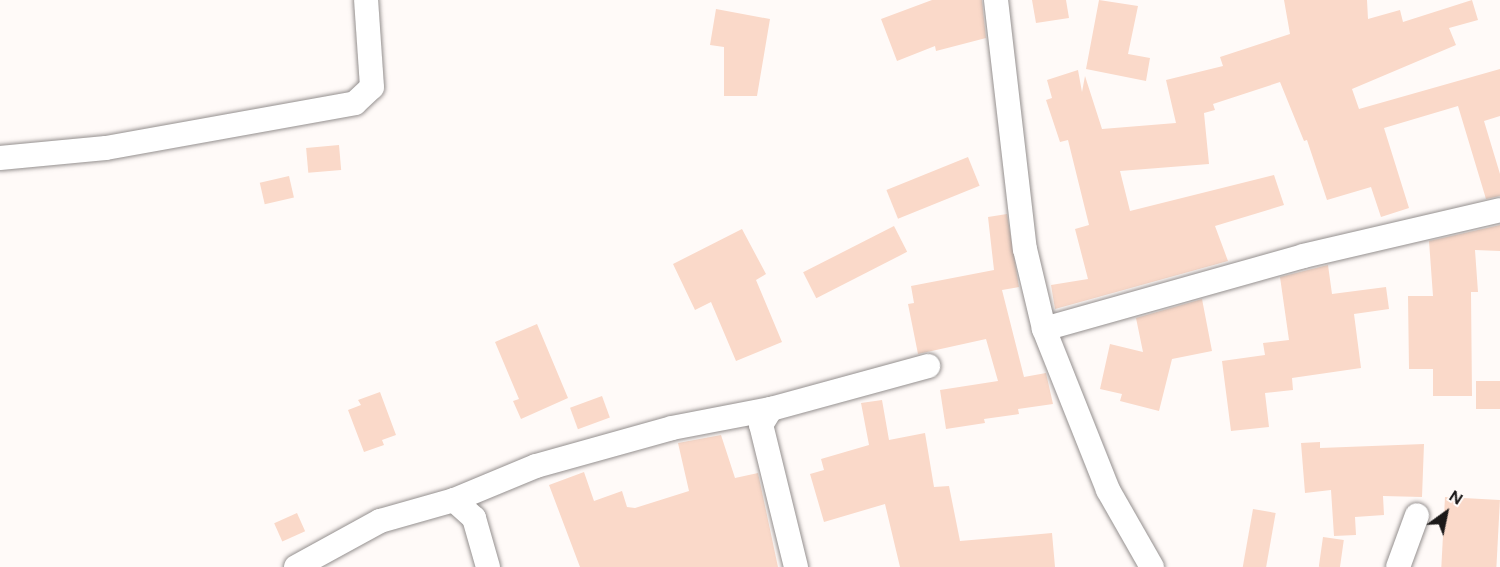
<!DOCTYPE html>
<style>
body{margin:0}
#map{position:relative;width:1500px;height:567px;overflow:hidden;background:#fffaf8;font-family:Figtree,sans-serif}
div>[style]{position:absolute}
.building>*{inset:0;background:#fad9c9;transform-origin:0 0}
.roads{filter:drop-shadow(0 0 2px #95908f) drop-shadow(0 0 2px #95908f)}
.street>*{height:24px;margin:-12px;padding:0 12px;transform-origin:12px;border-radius:12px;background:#fff}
span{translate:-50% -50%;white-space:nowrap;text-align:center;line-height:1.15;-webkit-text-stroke:4.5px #fffaf8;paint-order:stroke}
.north{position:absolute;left:1416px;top:483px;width:60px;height:60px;-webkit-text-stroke:4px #fffaf8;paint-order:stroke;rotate:33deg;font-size:16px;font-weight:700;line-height:24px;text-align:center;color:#1b1919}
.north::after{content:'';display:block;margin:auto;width:21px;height:27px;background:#1b1919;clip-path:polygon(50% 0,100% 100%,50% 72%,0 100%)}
</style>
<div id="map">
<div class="building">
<i style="clip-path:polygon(932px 0,982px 0,986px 38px,936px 51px,935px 46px,897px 61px,881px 19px)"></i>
<i style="clip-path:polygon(1032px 0,1066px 0,1069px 18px,1036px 23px)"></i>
<i style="clip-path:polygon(1099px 0,1138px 6px,1128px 54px,1150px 58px,1146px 81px,1086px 69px)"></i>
<i style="clip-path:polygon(1284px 0,1367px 0,1368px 19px,1400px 10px,1403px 22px,1472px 0,1478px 20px,1449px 28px,1456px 45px,1352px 89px,1359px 109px,1500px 69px,1500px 116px,1484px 121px,1500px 174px,1500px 196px,1486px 199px,1458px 106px,1384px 128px,1409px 208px,1381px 217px,1371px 187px,1327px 200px,1307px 140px,1304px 141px,1280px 82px,1213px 104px,1215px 110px,1204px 113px,1209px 164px,1120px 171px,1130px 211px,1274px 175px,1284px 205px,1215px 226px,1228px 261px,1055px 309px,1051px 285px,1088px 279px,1075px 229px,1089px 225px,1068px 140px,1060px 142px,1046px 100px,1052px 98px,1047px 80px,1078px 70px,1082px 92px,1085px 76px,1102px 129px,1176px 123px,1166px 80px,1223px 66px,1220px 57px,1290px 34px)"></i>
<i style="clip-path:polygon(716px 9px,770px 19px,757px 96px,724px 96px,724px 47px,710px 45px)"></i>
<i style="left:339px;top:145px;width:25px;height:33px;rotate:85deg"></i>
<i style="left:968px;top:157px;width:31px;height:88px;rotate:68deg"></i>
<i style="left:289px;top:176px;width:22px;height:30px;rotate:77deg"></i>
<i style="clip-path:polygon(1007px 214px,1019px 287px,1002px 290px,1024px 377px,1046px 373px,1053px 404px,1018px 409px,1019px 414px,984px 419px,985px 423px,946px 429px,940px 390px,998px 381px,986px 339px,918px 354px,908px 304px,914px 303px,911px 286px,994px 270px,988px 217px)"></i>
<i style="clip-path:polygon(1500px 225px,1500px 251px,1475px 250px,1478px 292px,1471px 292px,1472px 396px,1433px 396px,1433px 369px,1409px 369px,1408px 296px,1433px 296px,1429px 241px)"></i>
<i style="left:894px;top:226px;width:29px;height:102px;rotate:63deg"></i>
<i style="clip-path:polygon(742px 229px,766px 274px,756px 280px,782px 342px,736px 361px,711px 302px,695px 310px,673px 264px)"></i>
<i style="clip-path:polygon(1328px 265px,1332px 294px,1386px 287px,1389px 309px,1354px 314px,1361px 368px,1292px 378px,1293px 390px,1265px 393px,1269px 427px,1231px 431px,1222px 361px,1265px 355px,1263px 343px,1289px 340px,1280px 277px)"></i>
<i style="clip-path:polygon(1202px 299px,1212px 351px,1172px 359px,1159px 411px,1120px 401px,1122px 394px,1100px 389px,1110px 344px,1143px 352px,1136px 318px)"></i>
<i style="clip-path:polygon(537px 324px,568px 398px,521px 419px,513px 401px,519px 399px,495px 342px)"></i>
<i style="left:1500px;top:381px;width:28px;height:24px;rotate:90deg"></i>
<i style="clip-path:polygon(380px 392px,396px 435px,382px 440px,384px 445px,364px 452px,348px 410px,361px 405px,358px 400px)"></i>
<i style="left:602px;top:396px;width:23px;height:34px;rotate:70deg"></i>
<i style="clip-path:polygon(882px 400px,889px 440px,925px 433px,934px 487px,949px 486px,960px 541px,1052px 533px,1055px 567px,900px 567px,885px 504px,824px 522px,810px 474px,824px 470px,821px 459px,869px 445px,861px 403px)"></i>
<i style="clip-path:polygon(721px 435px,735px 478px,758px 473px,778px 567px,580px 567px,549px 485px,584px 472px,594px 501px,622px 491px,627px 507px,635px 508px,689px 491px,678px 443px)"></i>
<i style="clip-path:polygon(1320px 442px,1320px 448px,1424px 444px,1422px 497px,1383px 496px,1384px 515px,1355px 517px,1356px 535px,1334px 536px,1331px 490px,1305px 493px,1301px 443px)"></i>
<i style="left:1445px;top:497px;width:55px;height:70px;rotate:3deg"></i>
<i style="left:1253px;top:509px;width:23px;height:59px;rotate:10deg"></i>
<i style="left:297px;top:513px;width:20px;height:25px;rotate:66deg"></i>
<i style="left:1323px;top:537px;width:21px;height:30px;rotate:8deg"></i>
</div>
<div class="roads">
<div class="street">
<i style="left:996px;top:0;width:251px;rotate:83.4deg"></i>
<i style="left:1025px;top:249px;width:82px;rotate:76.6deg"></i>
<i style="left:1044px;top:329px;width:173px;rotate:68.3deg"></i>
<i style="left:1108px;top:490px;width:89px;rotate:60.3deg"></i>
<i style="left:0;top:158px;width:106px;rotate:-5.4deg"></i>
<i style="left:106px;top:148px;width:253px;rotate:-10.2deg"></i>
<i style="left:355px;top:103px;width:23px;rotate:-43deg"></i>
<i style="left:372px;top:87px;width:87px;rotate:-93.9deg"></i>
<i style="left:1044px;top:329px;width:269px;rotate:-15.7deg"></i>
<i style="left:1303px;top:256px;width:202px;rotate:-13.1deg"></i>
<i style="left:454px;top:500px;width:89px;rotate:-22.5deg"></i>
<i style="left:536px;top:466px;width:141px;rotate:-15.6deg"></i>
<i style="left:672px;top:428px;width:101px;rotate:-10.9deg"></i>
<i style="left:296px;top:567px;width:96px;rotate:-28.7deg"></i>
<i style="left:380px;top:521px;width:77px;rotate:-15.8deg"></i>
<i style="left:454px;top:500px;width:27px;rotate:42deg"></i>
<i style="left:474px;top:518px;width:51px;rotate:74.1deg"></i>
<i style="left:796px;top:567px;width:146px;rotate:-103.8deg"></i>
<i style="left:761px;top:425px;width:19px;rotate:-58deg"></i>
<i style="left:771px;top:409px;width:163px;rotate:-15.3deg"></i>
<i style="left:1398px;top:567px;width:55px;rotate:-69.9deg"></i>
</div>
</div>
<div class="north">N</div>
</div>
